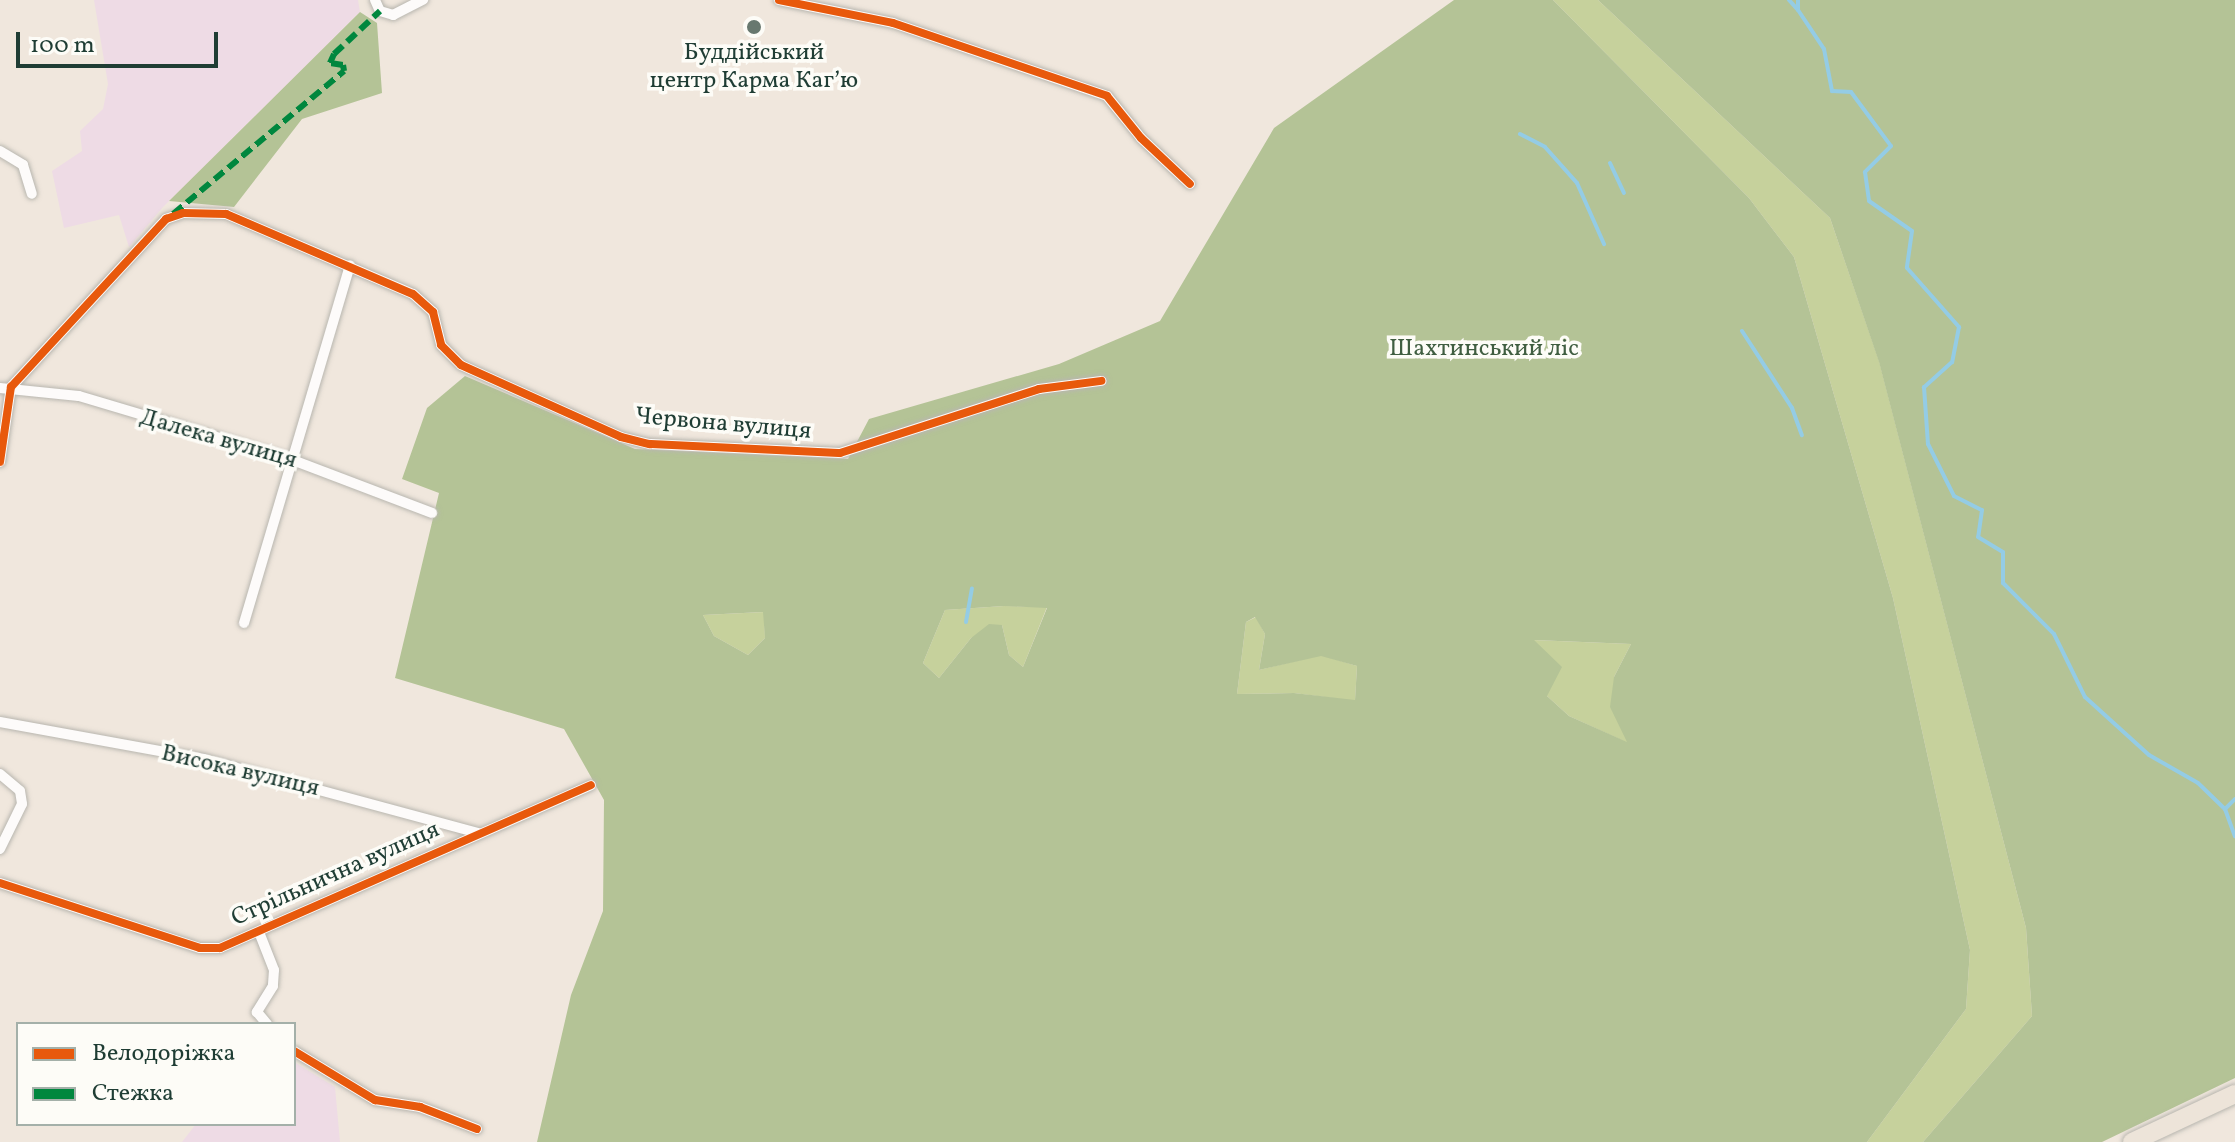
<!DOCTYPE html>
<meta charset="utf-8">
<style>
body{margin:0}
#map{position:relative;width:2235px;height:1142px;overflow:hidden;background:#f0e7dd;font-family:Vollkorn,serif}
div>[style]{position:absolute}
.built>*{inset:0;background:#eedbe5}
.green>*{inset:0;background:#c6d19c}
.forest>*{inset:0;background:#b4c396}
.stream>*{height:4px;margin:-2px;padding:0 2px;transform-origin:2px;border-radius:2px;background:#94cce5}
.roads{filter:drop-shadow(0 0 2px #b8b6af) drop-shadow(0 0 2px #b8b6af)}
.minor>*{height:10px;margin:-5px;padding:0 5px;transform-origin:5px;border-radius:5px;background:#fdfbfa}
.trunk>*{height:18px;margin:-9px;padding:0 9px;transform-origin:9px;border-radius:9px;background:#ede4d9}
.quiet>*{height:6px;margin-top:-3px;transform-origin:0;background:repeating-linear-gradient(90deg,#00873e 0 12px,transparent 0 18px)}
.cycleway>*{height:8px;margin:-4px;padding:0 4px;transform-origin:4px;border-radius:4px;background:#e8590c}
.dots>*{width:22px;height:22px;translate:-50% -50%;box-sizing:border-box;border:4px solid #fdfcf7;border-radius:50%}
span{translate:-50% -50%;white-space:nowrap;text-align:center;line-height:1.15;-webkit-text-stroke:7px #fdfcf7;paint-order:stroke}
.poi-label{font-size:24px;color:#1f3d34}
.park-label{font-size:24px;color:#405e41}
.street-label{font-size:24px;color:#1f3d34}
.legend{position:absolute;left:16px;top:1022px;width:280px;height:104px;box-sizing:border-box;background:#fdfcf7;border:2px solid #a4b0a9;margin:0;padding:10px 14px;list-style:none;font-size:24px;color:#1f3d34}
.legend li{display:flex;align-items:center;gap:16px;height:40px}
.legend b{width:40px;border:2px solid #a4b0a9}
.scale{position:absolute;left:16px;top:32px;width:202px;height:36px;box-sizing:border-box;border:4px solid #1f3d34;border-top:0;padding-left:10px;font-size:24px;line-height:28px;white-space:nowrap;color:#1f3d34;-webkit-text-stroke:6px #fdfcf7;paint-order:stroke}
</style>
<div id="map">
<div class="built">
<i style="clip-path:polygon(94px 0,358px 0,360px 12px,163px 207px,129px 247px,119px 215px,64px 228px,52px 171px,82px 151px,80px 131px,103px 109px,108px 84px)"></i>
<i style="clip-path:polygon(294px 1062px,335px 1087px,340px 1142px,182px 1142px,196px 1124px,294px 1124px)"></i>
</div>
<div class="green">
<i style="clip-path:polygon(1553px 0,1598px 0,1830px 218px,1879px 361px,2026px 928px,2032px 1016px,1923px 1142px,1867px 1142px,1966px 1009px,1970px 950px,1893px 598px,1794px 257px,1749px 198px)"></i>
<i style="clip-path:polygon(1004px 606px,1047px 607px,1023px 667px,1009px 655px,1002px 625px,971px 638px,939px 678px,923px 663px,945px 610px)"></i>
<i style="clip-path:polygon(764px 612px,765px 638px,748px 655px,714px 636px,703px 615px)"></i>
<i style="clip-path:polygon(1256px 617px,1265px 634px,1259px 670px,1321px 655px,1357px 666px,1355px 701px,1294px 693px,1237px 694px,1246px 622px)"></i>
<i style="clip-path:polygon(1533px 640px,1631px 644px,1614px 677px,1628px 743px,1569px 716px,1547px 696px)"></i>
</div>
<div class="forest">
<i style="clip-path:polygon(evenodd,1454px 0,1553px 0,1749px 198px,1794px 257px,1893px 598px,1970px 950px,1966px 1009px,1867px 1142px,537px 1142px,571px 995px,603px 911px,604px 800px,564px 729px,395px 678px,439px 493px,402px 479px,427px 408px,465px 376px,635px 449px,848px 459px,869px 419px,1059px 364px,1160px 321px,1274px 128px,1454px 0,1004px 606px,1047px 608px,1023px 667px,1009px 655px,1002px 625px,989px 624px,971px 638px,939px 678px,923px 663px,945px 610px,1004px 606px,1454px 0,763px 612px,765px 638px,748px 655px,714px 636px,703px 615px,763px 612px,1454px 0,1255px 617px,1265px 634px,1259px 670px,1321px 656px,1357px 666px,1355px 700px,1294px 693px,1237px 694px,1246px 622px,1255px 617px,1454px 0,1534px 640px,1631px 644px,1614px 677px,1610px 707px,1627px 742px,1569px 716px,1547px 696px,1562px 667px,1534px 640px)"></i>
<i style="clip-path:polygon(1598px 0,2235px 0,2235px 1078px,2102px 1142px,1923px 1142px,2032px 1016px,2026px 928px,1879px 362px,1830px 218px)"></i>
<i style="clip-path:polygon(360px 12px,377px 23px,382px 93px,302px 119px,234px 207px,169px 201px)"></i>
</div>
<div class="stream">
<i style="left:1789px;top:0;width:13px;rotate:48deg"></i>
<i style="left:1798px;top:0;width:10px;rotate:90deg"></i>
<i style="left:1798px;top:10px;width:47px;rotate:56.3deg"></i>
<i style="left:1824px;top:49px;width:43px;rotate:79.2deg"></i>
<i style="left:1832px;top:91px;width:19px;rotate:3deg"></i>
<i style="left:1851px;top:92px;width:67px;rotate:53.5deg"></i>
<i style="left:1891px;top:146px;width:37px;rotate:135deg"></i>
<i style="left:1865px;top:172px;width:29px;rotate:82deg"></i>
<i style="left:1869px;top:201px;width:52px;rotate:34.9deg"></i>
<i style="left:1912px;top:231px;width:37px;rotate:98deg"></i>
<i style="left:1907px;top:268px;width:79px;rotate:48.6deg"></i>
<i style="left:1959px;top:327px;width:36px;rotate:101deg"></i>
<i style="left:1952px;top:362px;width:38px;rotate:138deg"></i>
<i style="left:1924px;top:387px;width:57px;rotate:86deg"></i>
<i style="left:1928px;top:444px;width:58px;rotate:63.4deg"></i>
<i style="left:1954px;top:496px;width:31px;rotate:27deg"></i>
<i style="left:1982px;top:510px;width:27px;rotate:98deg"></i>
<i style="left:1978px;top:537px;width:29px;rotate:31deg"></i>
<i style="left:2003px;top:552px;width:31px;rotate:90deg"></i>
<i style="left:2003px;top:583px;width:72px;rotate:45deg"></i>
<i style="left:2054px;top:634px;width:70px;rotate:63.8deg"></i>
<i style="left:2085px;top:697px;width:86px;rotate:42.2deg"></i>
<i style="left:2149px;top:755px;width:56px;rotate:29.7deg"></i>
<i style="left:2198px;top:783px;width:37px;rotate:44deg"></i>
<i style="left:2225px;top:809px;width:29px;rotate:70deg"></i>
<i style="left:1520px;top:134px;width:28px;rotate:27deg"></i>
<i style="left:1545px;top:147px;width:48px;rotate:48.4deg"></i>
<i style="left:1577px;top:183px;width:67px;rotate:66.1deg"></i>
<i style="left:1610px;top:163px;width:33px;rotate:65deg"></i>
<i style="left:1742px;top:331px;width:92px;rotate:57deg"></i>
<i style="left:1792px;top:408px;width:29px;rotate:70deg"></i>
<i style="left:966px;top:622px;width:34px;rotate:-80deg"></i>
<i style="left:2225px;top:809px;width:14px;rotate:-45deg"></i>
</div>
<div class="roads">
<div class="minor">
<i style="left:375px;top:0;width:12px;rotate:66deg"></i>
<i style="left:380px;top:11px;width:14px;rotate:17deg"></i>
<i style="left:393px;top:15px;width:34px;rotate:-27deg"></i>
<i style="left:779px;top:0;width:116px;rotate:11.4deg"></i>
<i style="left:893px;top:23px;width:226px;rotate:18.8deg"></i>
<i style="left:1107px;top:96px;width:54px;rotate:51deg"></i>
<i style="left:1141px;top:138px;width:67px;rotate:43.2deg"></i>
<i style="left:0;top:151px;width:27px;rotate:31deg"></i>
<i style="left:23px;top:165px;width:30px;rotate:73deg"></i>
<i style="left:0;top:388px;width:79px;rotate:5.8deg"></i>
<i style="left:79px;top:396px;width:220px;rotate:16.6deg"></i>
<i style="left:290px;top:459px;width:152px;rotate:20.8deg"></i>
<i style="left:0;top:462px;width:76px;rotate:-81.7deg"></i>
<i style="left:11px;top:387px;width:229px;rotate:-47.3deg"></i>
<i style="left:166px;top:219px;width:18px;rotate:-19deg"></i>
<i style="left:183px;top:213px;width:43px;rotate:1.3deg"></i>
<i style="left:226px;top:214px;width:203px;rotate:23.2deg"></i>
<i style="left:413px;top:294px;width:27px;rotate:42deg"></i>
<i style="left:433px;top:312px;width:34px;rotate:76deg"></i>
<i style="left:441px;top:345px;width:28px;rotate:45deg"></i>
<i style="left:461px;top:365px;width:175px;rotate:24.2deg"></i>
<i style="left:621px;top:437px;width:30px;rotate:14deg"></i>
<i style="left:650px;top:444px;width:190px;rotate:2.7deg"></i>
<i style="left:840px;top:453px;width:209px;rotate:-17.8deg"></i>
<i style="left:1039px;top:389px;width:63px;rotate:-7.4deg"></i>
<i style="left:244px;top:623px;width:373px;rotate:-73.5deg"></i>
<i style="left:0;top:722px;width:207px;rotate:10.3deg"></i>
<i style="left:204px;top:759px;width:284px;rotate:15.1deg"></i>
<i style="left:0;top:774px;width:26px;rotate:40deg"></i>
<i style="left:20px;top:791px;width:13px;rotate:81deg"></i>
<i style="left:22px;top:804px;width:50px;rotate:116.1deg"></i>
<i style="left:0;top:883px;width:210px;rotate:18deg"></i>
<i style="left:200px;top:948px;width:20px"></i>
<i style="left:220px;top:948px;width:405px;rotate:-23.7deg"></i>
<i style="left:259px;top:932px;width:41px;rotate:68.5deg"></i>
<i style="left:274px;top:970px;width:16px;rotate:94deg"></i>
<i style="left:273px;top:986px;width:31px;rotate:122deg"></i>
<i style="left:257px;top:1012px;width:16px;rotate:50deg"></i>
<i style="left:294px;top:1051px;width:95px;rotate:31.2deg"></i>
<i style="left:375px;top:1100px;width:46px;rotate:8.8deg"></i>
<i style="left:420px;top:1107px;width:61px;rotate:21.1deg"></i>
</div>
<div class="trunk">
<i style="left:2132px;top:1142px;width:114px;rotate:-25deg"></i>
</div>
</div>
<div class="quiet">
<i style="left:173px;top:214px;width:223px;rotate:-39.9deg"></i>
<i style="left:344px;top:71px;width:6px;rotate:-99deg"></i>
<i style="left:343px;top:65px;width:13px;rotate:-171deg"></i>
<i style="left:330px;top:63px;width:10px;rotate:-66deg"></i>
<i style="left:334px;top:54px;width:63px;rotate:-43.1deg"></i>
</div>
<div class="cycleway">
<i style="left:779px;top:0;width:116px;rotate:11.4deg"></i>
<i style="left:893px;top:23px;width:226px;rotate:18.8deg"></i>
<i style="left:1107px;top:96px;width:54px;rotate:51deg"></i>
<i style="left:1141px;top:138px;width:67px;rotate:43.2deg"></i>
<i style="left:0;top:462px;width:76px;rotate:-81.7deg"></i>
<i style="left:11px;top:387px;width:229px;rotate:-47.3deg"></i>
<i style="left:166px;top:219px;width:18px;rotate:-19deg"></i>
<i style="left:183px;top:213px;width:43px;rotate:1.3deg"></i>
<i style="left:226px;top:214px;width:203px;rotate:23.2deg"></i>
<i style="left:413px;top:294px;width:27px;rotate:42deg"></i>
<i style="left:433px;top:312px;width:34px;rotate:76deg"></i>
<i style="left:441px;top:345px;width:28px;rotate:45deg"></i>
<i style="left:461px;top:365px;width:175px;rotate:24.2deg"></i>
<i style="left:621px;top:437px;width:30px;rotate:14deg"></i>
<i style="left:650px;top:444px;width:190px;rotate:2.7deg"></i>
<i style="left:840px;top:453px;width:209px;rotate:-17.8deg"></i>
<i style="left:1039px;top:389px;width:63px;rotate:-7.4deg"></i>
<i style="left:0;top:883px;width:210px;rotate:18deg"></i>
<i style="left:200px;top:948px;width:20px"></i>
<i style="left:220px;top:948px;width:405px;rotate:-23.7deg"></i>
<i style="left:294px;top:1051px;width:95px;rotate:31.2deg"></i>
<i style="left:375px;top:1100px;width:46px;rotate:8.8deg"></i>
<i style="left:420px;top:1107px;width:61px;rotate:21.1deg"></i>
</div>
<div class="dots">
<i style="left:754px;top:27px;background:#68786f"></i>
</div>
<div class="poi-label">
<span style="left:754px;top:68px">Буддійський<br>центр Карма Кагʼю</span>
</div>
<div class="park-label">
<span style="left:1484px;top:350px">Шахтинський ліс</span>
</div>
<div class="street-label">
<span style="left:723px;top:425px;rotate:5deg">Червона вулиця</span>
<span style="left:218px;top:440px;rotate:16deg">Далека вулиця</span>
<span style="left:240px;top:772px;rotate:13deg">Висока вулиця</span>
<span style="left:336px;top:875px;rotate:-24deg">Стрільнична вулиця</span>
</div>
<ul class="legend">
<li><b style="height:10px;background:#e8590c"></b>Велодоріжка</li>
<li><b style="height:10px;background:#00873e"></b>Стежка</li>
</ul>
<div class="scale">100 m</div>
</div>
